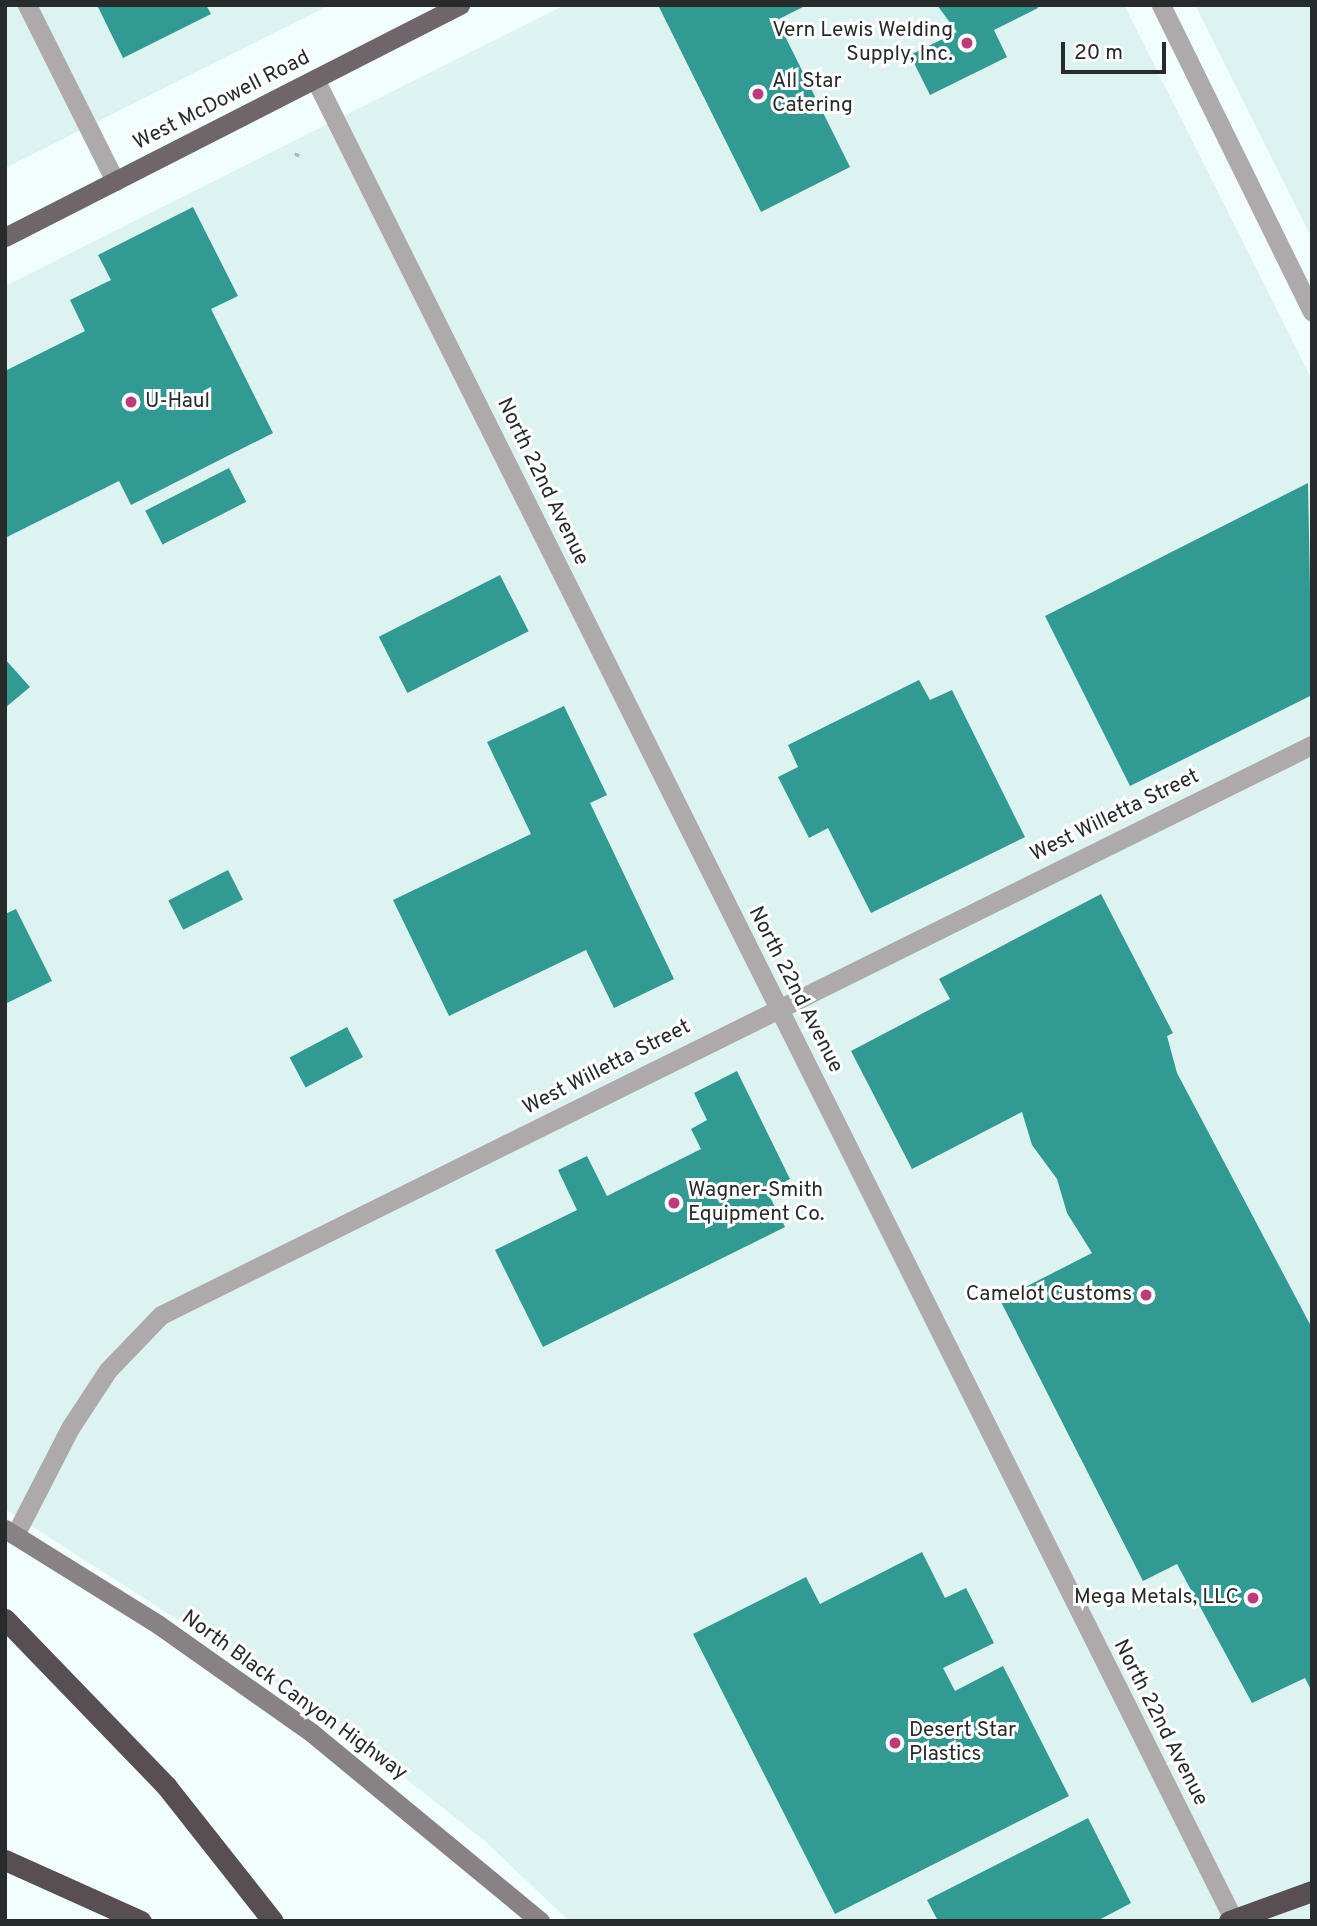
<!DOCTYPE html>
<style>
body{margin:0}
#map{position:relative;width:1317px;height:1926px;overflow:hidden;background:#f1fefc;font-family:Overpass,sans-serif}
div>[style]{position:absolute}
.built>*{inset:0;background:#ddf3f1}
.building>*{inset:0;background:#319a92;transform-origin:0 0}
.path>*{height:4.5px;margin-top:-2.25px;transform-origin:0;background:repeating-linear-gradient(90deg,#aeb8b6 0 3.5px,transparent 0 8.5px)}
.minor>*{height:19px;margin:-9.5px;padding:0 9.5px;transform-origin:9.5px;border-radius:9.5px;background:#aea9ab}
.secondary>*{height:19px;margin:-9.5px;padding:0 9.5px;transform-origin:9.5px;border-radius:9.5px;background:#898284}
.primary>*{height:19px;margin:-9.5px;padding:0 9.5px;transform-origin:9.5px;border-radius:9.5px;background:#6f6669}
.motorway>*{height:21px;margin:-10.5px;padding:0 10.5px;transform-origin:10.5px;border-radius:10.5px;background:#584f52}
.motorway-bridge>*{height:21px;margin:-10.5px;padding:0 10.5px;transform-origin:10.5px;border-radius:10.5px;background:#584f52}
.dots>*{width:19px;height:19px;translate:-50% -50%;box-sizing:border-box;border:4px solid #fff;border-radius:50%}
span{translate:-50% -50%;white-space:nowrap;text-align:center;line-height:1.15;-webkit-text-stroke:6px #fff;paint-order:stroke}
.poi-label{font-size:21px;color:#272b2b}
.right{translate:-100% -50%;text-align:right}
.left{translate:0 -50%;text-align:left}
.street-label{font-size:21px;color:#272b2b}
.frame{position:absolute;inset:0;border:7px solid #272b2b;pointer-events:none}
.scale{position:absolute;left:1061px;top:42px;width:105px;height:32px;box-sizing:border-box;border:4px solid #272b2b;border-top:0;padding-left:9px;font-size:21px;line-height:24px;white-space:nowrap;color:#272b2b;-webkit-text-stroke:5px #fff;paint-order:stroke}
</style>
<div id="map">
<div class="built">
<i style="clip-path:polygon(5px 5px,330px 5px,5px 168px)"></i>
<i style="clip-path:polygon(565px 5px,1124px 5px,1312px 380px,1312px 1921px,569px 1921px,485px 1841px,317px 1709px,5px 1509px,5px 286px)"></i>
<i style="clip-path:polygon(1195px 5px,1312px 5px,1312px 239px)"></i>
</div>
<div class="building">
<i style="clip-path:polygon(97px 5px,206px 5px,211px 14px,123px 58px)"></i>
<i style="clip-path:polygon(658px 5px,807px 5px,777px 20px,850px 167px,761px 212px)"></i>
<i style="clip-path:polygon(937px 5px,1037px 5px,1038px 8px,994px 30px,1007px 57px,930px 95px,910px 55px,957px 32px)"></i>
<i style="clip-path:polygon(193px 207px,238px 296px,211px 309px,273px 433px,131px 505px,119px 481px,5px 538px,5px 371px,85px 331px,70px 300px,111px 280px,98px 255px)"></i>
<i style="left:229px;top:468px;width:38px;height:94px;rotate:63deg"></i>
<i style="clip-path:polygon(1308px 483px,1312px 695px,1130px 786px,1045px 616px)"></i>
<i style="left:500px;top:575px;width:63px;height:136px;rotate:63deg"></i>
<i style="clip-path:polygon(5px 659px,30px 687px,5px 708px)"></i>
<i style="clip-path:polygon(919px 680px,930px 700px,952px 690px,1025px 837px,871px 913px,828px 828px,809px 838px,778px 777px,798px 767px,788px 745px)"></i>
<i style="clip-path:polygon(564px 706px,607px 795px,590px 803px,674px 979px,614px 1008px,586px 950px,449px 1016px,393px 900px,531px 834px,487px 742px)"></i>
<i style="left:228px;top:870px;width:33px;height:67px;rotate:63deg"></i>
<i style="clip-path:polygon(1101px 894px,1173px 1033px,1167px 1036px,1177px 1073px,1312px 1328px,1312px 1692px,1305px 1678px,1252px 1703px,1177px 1564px,1143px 1581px,1000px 1300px,1092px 1253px,1067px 1213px,1057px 1179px,1032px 1145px,1022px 1112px,912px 1169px,851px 1051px,950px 999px,939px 979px)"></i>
<i style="clip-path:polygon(16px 909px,52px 981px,5px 1004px,5px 914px)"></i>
<i style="left:347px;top:1027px;width:34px;height:65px;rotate:62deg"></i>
<i style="clip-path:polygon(737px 1071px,790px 1179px,767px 1191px,785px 1227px,543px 1347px,495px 1250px,577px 1210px,558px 1170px,587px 1156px,607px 1196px,701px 1149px,691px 1129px,707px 1120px,694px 1093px)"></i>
<i style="clip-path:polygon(922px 1552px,945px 1598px,966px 1588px,994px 1643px,943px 1668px,955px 1691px,1003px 1666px,1069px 1796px,835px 1914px,693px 1634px,806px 1577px,820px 1604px)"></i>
<i style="clip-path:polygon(1088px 1818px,1131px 1903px,1097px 1921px,938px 1921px,927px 1900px)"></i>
</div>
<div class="path">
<i style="left:296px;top:156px;width:4px;rotate:-63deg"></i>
</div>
<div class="minor">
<i style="left:27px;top:5px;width:197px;rotate:63.4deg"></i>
<i style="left:1161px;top:5px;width:342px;rotate:63.8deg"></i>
<i style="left:315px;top:79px;width:2059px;rotate:63.48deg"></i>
<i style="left:15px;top:1535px;width:120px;rotate:-62.8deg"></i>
<i style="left:70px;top:1428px;width:69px;rotate:-56.8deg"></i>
<i style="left:108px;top:1370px;width:76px;rotate:-46.1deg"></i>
<i style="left:161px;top:1315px;width:1284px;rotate:-26.35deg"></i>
</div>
<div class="secondary">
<i style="left:5px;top:1529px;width:181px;rotate:31.9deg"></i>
<i style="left:159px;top:1625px;width:187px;rotate:35.2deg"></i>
<i style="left:312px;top:1733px;width:296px;rotate:39.5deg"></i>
</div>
<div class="primary">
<i style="left:5px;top:237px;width:511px;rotate:-27.02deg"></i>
</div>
<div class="motorway">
<i style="left:5px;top:1619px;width:233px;rotate:46deg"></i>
<i style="left:167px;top:1787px;width:171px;rotate:51.7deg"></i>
<i style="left:5px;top:1860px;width:149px;rotate:24.2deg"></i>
</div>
<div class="motorway-bridge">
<i style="left:1229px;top:1921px;width:88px;rotate:-19.9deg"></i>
</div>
<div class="dots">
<i style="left:967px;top:43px;background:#bf397b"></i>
<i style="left:758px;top:94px;background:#bf397b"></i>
<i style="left:131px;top:402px;background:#bf397b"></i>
<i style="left:674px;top:1203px;background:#bf397b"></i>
<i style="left:1146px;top:1295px;background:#bf397b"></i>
<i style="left:1253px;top:1598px;background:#bf397b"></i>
<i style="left:895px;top:1743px;background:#bf397b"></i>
</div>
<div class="poi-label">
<span class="right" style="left:953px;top:43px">Vern Lewis Welding<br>Supply, Inc.</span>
<span class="left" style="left:772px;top:94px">All Star<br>Catering</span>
<span class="left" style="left:145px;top:402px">U-Haul</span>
<span class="left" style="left:688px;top:1203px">Wagner-Smith<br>Equipment Co.</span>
<span class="right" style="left:1132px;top:1295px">Camelot Customs</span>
<span class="right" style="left:1239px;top:1598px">Mega Metals, LLC</span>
<span class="left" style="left:909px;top:1743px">Desert Star<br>Plastics</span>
</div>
<div class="street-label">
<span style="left:222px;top:101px;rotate:-27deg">West McDowell Road</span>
<span style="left:542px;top:482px;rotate:64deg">North 22nd Avenue</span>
<span style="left:1115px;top:816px;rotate:-26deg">West Willetta Street</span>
<span style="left:795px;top:990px;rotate:63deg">North 22nd Avenue</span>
<span style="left:607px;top:1068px;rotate:-27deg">West Willetta Street</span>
<span style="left:294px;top:1696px;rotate:36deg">North Black Canyon Highway</span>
<span style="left:1160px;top:1723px;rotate:63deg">North 22nd Avenue</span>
</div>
<div class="frame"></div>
<div class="scale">20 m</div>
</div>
